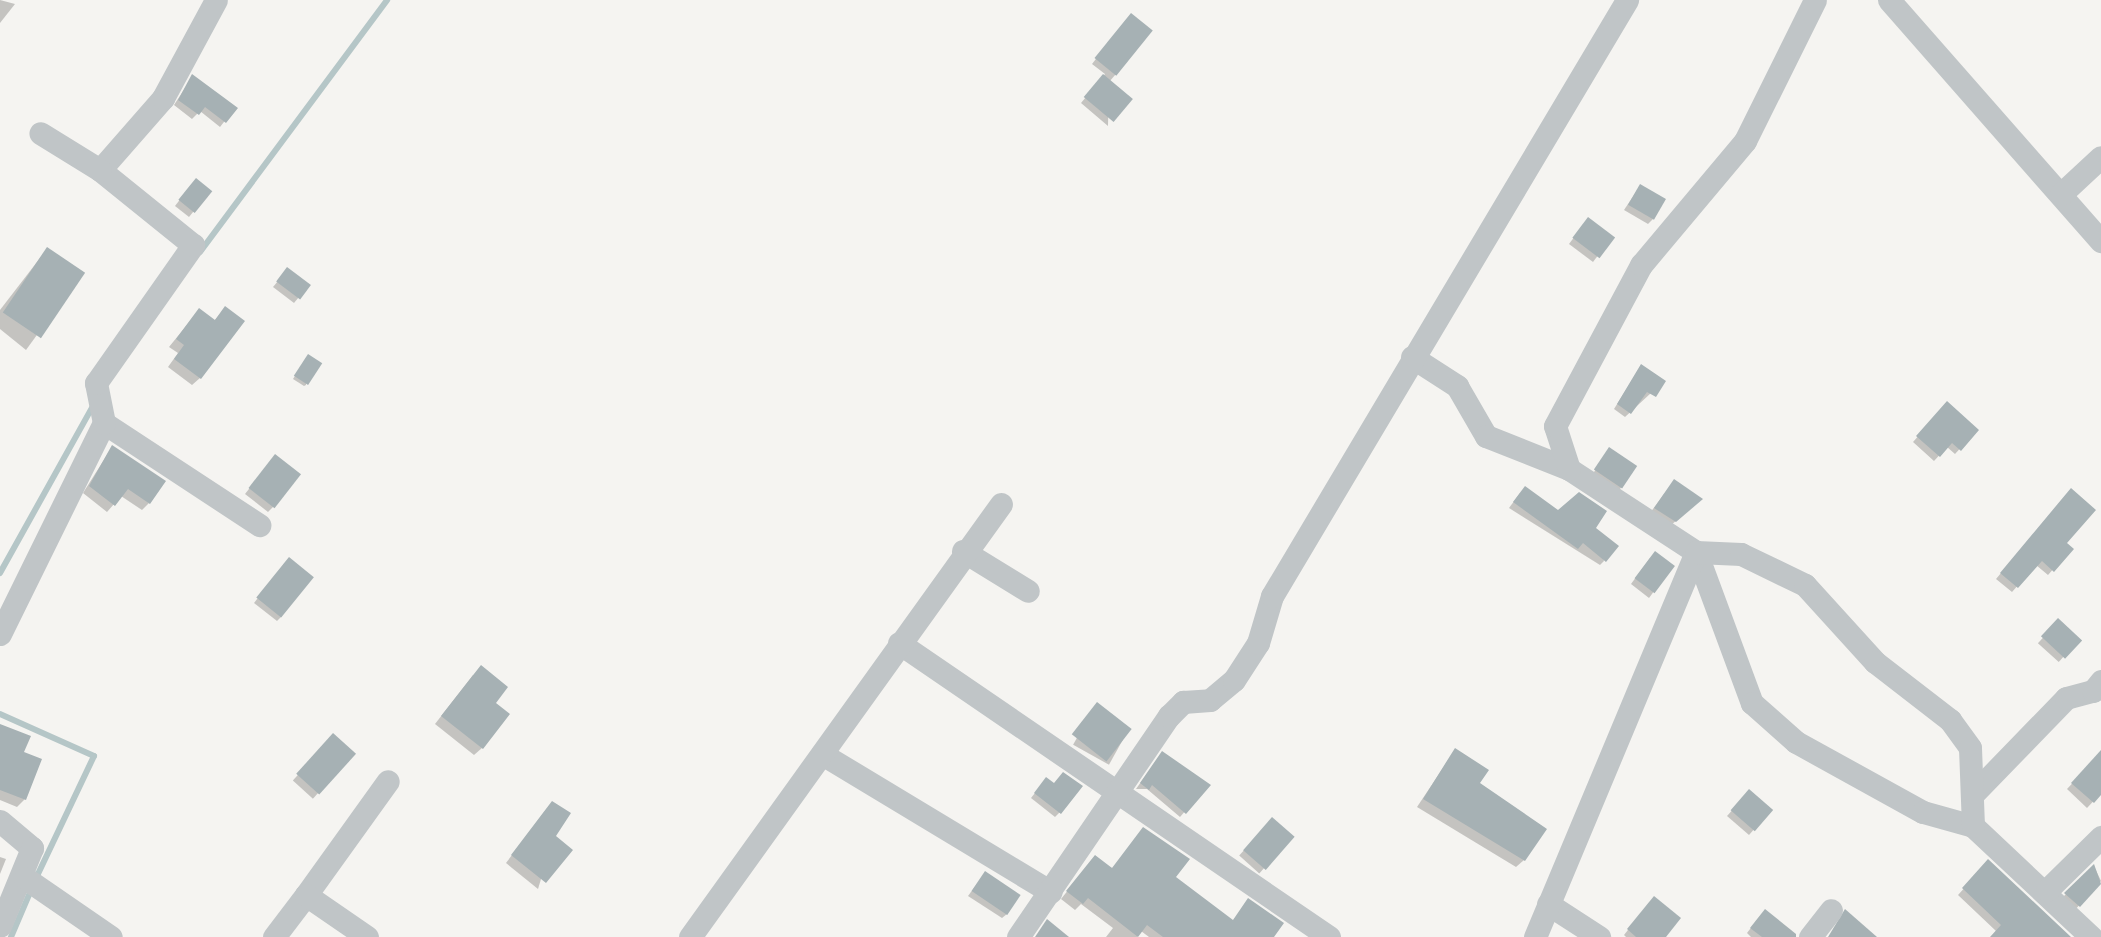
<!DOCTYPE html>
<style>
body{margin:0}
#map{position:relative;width:2101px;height:937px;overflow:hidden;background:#f5f4f1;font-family:"Nunito Sans",sans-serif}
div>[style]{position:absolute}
.shadow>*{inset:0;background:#0003;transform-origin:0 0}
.stream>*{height:6px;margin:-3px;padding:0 3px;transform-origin:3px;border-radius:3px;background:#b5c6c7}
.building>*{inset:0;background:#a6b1b4;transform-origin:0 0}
.minor>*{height:23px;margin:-11.5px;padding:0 11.5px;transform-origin:11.5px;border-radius:11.5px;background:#c0c5c7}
span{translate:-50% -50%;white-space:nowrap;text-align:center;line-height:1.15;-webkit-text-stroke:7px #fff;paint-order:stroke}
</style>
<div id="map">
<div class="shadow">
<i style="clip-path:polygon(0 0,15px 4px,0 23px)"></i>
<i style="clip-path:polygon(1126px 20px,1116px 74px,1109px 82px,1108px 126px,1081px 103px,1105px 74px,1092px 64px)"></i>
<i style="clip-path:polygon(191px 79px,235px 108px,220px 127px,200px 111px,192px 119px,174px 105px)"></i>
<i style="clip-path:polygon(191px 185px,210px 191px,189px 217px,175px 206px)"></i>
<i style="clip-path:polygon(1640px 186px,1653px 219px,1648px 224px,1624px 210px)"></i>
<i style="clip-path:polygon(1584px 224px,1612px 237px,1593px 262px,1569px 244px)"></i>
<i style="clip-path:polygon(47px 249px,82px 273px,26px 350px,0 329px,0 310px)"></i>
<i style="clip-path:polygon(283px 275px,308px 286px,294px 303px,273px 287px)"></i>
<i style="clip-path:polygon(225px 308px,200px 378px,192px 385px,168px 367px,178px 353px,169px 347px,199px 310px,214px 321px)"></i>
<i style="clip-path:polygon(306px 358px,306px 385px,304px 386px,293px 379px)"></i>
<i style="clip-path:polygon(1641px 366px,1664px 381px,1625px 417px,1614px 409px)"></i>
<i style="clip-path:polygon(1942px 409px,1977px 430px,1955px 454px,1947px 447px,1934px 461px,1913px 442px)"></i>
<i style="clip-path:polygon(112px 447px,149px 503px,142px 510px,121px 496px,107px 512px,83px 493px)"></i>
<i style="left:1609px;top:449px;width:31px;height:31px;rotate:33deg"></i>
<i style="clip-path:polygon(271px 461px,273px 507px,268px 512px,245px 494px)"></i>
<i style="clip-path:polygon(1670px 486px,1700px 500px,1670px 526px,1650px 513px)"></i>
<i style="clip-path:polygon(1520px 493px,1594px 528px,1604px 561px,1600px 565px,1509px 508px)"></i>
<i style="clip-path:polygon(2066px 495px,2065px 543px,2071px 549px,2048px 575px,2036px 565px,2012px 592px,1996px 579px)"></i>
<i style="clip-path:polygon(1650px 558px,1672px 567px,1649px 598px,1631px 584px)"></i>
<i style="clip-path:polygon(284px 564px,282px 616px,277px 621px,254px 603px)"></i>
<i style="left:2058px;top:621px;width:28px;height:30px;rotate:42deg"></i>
<i style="clip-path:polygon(473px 675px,482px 748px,474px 755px,435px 724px)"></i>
<i style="left:1093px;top:709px;width:41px;height:41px;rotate:29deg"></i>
<i style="clip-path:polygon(0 726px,22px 753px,25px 799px,17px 807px,0 800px)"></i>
<i style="left:333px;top:736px;width:27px;height:60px;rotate:42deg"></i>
<i style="clip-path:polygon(1455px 750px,1524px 860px,1516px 867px,1417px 807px)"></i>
<i style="clip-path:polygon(2100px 754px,2101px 793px,2087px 808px,2067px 789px)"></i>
<i style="clip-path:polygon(1158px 758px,1208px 785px,1180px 817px,1147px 789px,1136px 789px)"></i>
<i style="clip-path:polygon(1042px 784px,1060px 812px,1055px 817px,1031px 798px)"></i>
<i style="clip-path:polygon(1745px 796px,1771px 810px,1749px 835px,1727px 816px)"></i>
<i style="clip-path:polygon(545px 811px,554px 836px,538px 889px,506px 863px)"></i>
<i style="left:1272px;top:819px;width:27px;height:49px;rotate:42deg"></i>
<i style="clip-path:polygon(0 857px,6px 859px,0 874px)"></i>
<i style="clip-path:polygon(1988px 862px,2068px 937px,1992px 937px,1996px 931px,1958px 895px)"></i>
<i style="clip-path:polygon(1089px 864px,1173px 878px,1232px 922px,1248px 901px,1272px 937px,1149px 937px,1141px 931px,1137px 937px,1106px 937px,1113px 928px,1081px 904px,1075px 910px,1061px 899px)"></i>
<i style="clip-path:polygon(2094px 866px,2101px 881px,2074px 911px,2061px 899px)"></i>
<i style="clip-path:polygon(985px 873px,1007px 914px,1002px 918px,968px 896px)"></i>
<i style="clip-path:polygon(1649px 903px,1664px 937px,1626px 937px,1624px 935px)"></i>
<i style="clip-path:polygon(1760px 916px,1791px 937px,1751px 937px,1747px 933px)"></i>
</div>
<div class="stream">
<i style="left:200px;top:252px;width:314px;rotate:-53.4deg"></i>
<i style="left:0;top:573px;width:193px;rotate:-60.9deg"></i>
<i style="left:0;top:714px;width:103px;rotate:24.1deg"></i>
<i style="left:94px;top:756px;width:137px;rotate:115.4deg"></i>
<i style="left:11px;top:937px;width:51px;rotate:-66.9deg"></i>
</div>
<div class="building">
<i style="left:1131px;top:13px;width:28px;height:58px;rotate:39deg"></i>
<i style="clip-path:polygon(192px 74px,238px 108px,226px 123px,205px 107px,199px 115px,178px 100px)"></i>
<i style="left:1103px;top:74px;width:39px;height:30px;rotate:40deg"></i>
<i style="left:196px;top:178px;width:21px;height:28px;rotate:39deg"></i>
<i style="left:1640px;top:184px;width:30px;height:24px;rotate:30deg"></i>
<i style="left:1588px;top:217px;width:34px;height:26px;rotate:37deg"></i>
<i style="left:47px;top:247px;width:46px;height:79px;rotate:34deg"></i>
<i style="left:287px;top:267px;width:30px;height:18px;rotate:37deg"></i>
<i style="clip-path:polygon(225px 306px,245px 321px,201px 379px,174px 359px,184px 345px,176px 339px,199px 308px,215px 320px)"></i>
<i style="left:308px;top:354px;width:17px;height:26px;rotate:33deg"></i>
<i style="clip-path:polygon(1641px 364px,1666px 381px,1656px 397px,1647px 392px,1631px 414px,1617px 404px)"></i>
<i style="clip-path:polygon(1947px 401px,1979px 430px,1961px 451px,1952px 443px,1940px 457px,1916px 436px)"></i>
<i style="clip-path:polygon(112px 445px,166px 481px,150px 504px,128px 489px,115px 506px,89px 486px)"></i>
<i style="left:1609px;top:447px;width:34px;height:27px;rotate:34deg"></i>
<i style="left:275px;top:454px;width:33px;height:43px;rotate:38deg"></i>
<i style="clip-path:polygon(1674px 479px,1703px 499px,1676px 522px,1654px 508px)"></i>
<i style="clip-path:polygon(1525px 486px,1558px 510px,1579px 492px,1607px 511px,1596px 528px,1619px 546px,1606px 562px,1583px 543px,1578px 549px,1513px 502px)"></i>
<i style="clip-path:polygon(2071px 488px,2096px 510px,2067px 543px,2074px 549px,2054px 572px,2042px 561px,2018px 588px,2000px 573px)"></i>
<i style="left:1655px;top:551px;width:25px;height:34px;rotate:37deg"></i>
<i style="left:289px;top:557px;width:32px;height:52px;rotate:39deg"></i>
<i style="left:2058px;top:618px;width:33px;height:25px;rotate:43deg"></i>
<i style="clip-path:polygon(481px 665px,508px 687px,496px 703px,510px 714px,483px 749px,441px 716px)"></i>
<i style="left:1097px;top:702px;width:44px;height:41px;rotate:38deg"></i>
<i style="clip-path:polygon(0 724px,31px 736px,24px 752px,42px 759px,26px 800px,0 790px)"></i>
<i style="left:333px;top:733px;width:31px;height:55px;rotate:42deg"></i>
<i style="clip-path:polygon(1455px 748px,1489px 770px,1480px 783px,1547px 829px,1525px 861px,1423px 799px)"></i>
<i style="clip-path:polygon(2101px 750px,2101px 795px,2094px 803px,2071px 783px)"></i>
<i style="clip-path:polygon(1162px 751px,1211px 785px,1186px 814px,1152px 785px,1149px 790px,1140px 783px)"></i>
<i style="clip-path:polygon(1063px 772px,1083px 786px,1061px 814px,1034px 793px,1046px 777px,1054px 783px)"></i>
<i style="left:1749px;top:789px;width:32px;height:28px;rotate:41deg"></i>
<i style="clip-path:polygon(552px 801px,571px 813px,556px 836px,573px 850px,546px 883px,511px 855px)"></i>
<i style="left:1272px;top:817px;width:30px;height:44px;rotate:41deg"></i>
<i style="clip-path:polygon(1143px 827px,1190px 859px,1176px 877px,1233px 920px,1248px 898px,1284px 923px,1274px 937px,1163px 937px,1147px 925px,1138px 937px,1088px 898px,1083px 904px,1066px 891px,1095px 855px,1112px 868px)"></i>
<i style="clip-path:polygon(1988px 859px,2071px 937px,1990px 937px,2001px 925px,1962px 888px)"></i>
<i style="clip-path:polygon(2094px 864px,2101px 884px,2080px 907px,2064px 893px)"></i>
<i style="left:985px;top:871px;width:43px;height:24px;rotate:34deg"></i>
<i style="clip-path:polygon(1654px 896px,1681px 918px,1666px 937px,1636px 937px,1627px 929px)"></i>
<i style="clip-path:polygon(1765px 909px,1796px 934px,1796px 937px,1762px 937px,1750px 928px)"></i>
<i style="clip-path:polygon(1845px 909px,1877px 937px,1828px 937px)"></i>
<i style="clip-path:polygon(1047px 919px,1069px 937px,1035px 937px)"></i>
</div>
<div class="minor">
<i style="left:1889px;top:0;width:321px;rotate:48.7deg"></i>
<i style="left:100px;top:170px;width:96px;rotate:-48.8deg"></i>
<i style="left:163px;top:98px;width:111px;rotate:-61.6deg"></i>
<i style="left:2061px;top:194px;width:54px;rotate:-42.8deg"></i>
<i style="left:1412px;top:357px;width:54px;rotate:32.8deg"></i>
<i style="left:1457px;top:386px;width:58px;rotate:59.9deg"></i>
<i style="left:1486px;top:436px;width:89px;rotate:21.7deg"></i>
<i style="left:1569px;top:469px;width:152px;rotate:33.2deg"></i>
<i style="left:1696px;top:552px;width:161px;rotate:69.7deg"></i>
<i style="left:1752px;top:703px;width:59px;rotate:41.6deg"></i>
<i style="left:1796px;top:742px;width:145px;rotate:28.9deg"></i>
<i style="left:1923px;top:812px;width:52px;rotate:15.6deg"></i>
<i style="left:1973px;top:826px;width:162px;rotate:43.2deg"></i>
<i style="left:104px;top:423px;width:186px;rotate:33.3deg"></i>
<i style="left:1569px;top:469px;width:45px;rotate:-108deg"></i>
<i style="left:1555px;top:426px;width:183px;rotate:-61.9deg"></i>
<i style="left:1641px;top:265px;width:162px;rotate:-50deg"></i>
<i style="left:1745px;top:141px;width:157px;rotate:-63.6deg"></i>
<i style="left:963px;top:551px;width:76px;rotate:31.6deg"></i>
<i style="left:0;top:634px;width:235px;rotate:-63.8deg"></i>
<i style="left:104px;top:423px;width:41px;rotate:-101.3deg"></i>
<i style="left:96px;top:383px;width:169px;rotate:-54.9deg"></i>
<i style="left:193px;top:245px;width:119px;rotate:-141.1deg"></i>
<i style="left:100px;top:170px;width:70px;rotate:-148.3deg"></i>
<i style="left:899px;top:643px;width:521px;rotate:34.36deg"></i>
<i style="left:822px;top:754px;width:267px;rotate:31.1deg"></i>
<i style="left:1974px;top:793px;width:132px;rotate:-45.9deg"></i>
<i style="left:2066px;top:698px;width:28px;rotate:-15deg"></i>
<i style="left:2093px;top:691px;width:13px;rotate:-51deg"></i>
<i style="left:0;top:821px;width:42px;rotate:40.2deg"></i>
<i style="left:32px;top:848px;width:84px;rotate:112.3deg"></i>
<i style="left:25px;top:878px;width:104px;rotate:34.5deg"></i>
<i style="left:2047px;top:890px;width:76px;rotate:-44.5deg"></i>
<i style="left:306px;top:895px;width:140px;rotate:-54.3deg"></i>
<i style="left:1548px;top:904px;width:61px;rotate:32.9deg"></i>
<i style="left:274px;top:937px;width:53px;rotate:-52.7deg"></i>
<i style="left:306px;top:895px;width:74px;rotate:34.5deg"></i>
<i style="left:690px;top:937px;width:533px;rotate:-54.31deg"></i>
<i style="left:1018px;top:937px;width:268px;rotate:-55.7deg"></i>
<i style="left:1169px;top:716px;width:20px;rotate:-45deg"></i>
<i style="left:1183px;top:702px;width:27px;rotate:-4deg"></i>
<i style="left:1210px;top:700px;width:31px;rotate:-40deg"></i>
<i style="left:1234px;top:680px;width:44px;rotate:-57deg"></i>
<i style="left:1258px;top:643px;width:49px;rotate:-73.4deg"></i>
<i style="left:1272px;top:596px;width:694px;rotate:-59.22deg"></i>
<i style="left:1535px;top:937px;width:417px;rotate:-67.3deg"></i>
<i style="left:1696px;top:552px;width:45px;rotate:2.5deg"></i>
<i style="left:1741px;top:554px;width:71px;rotate:25.8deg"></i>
<i style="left:1805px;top:585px;width:104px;rotate:47.7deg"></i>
<i style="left:1875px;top:662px;width:95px;rotate:37.7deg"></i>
<i style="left:1950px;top:720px;width:34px;rotate:54deg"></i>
<i style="left:1970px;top:748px;width:78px;rotate:87.8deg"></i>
<i style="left:1810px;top:937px;width:34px;rotate:-52deg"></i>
</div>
</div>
